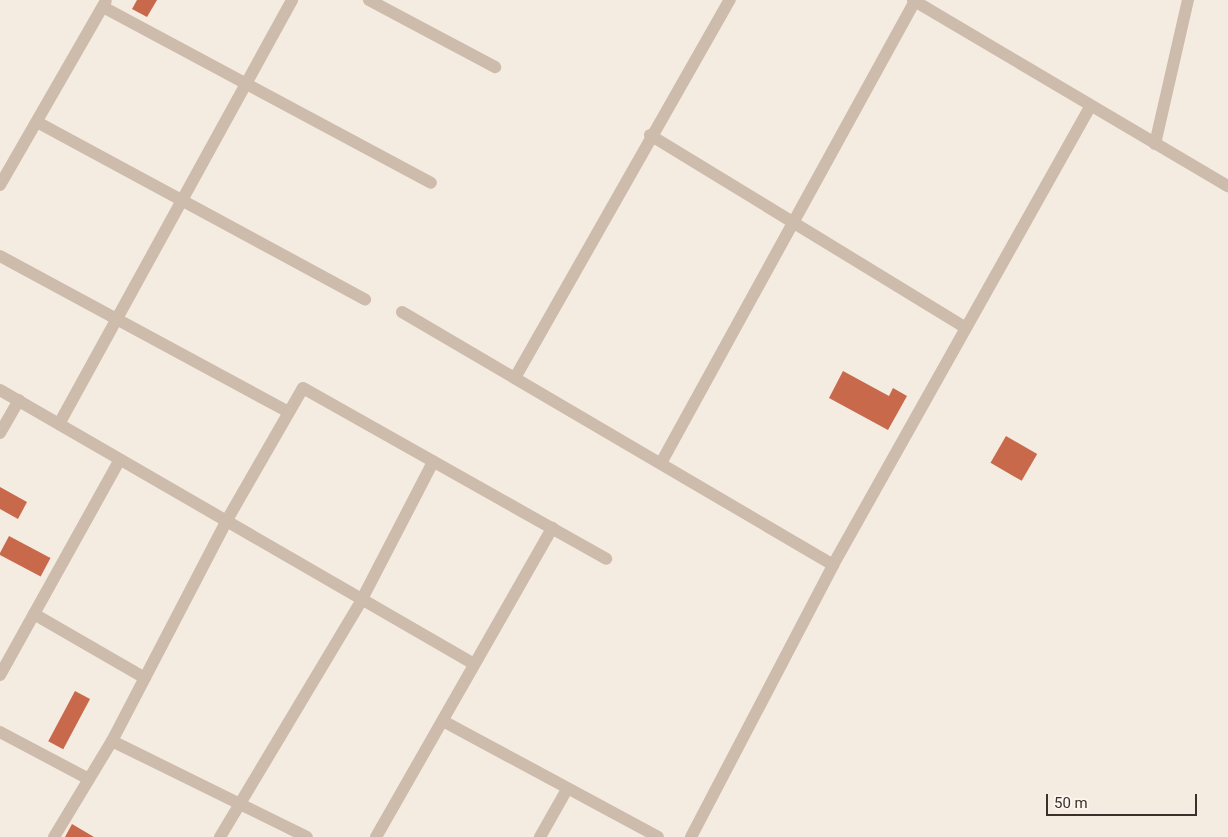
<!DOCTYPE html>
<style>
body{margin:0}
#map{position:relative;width:1228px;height:837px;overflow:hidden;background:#f4ebe1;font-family:Roboto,sans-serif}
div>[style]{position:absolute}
.building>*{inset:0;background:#c8694b;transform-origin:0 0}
.minor>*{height:12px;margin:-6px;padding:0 6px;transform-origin:6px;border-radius:6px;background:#cdbbac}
span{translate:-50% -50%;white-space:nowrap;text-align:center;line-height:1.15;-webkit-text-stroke:4px #fbf5ee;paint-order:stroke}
.scale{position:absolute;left:1046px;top:794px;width:151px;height:22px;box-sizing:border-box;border:2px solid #3b302b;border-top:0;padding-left:6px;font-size:15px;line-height:18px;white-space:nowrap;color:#3b302b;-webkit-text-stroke:4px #fbf5ee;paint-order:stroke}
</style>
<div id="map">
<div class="building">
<i style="clip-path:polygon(137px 0,157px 0,147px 17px,132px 9px)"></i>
<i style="clip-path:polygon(843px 371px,889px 396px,893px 388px,907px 396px,888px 430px,829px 398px)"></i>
<i style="left:1006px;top:436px;width:36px;height:31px;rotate:30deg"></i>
<i style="clip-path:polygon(0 487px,27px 502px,18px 519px,0 509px)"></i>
<i style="left:9px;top:536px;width:47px;height:21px;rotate:28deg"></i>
<i style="left:75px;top:691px;width:17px;height:57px;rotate:28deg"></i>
<i style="clip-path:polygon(72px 824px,94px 837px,65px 837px)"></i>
</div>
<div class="minor">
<i style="left:369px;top:0;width:143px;rotate:28deg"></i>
<i style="left:913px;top:0;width:366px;rotate:30.6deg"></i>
<i style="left:103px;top:7px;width:372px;rotate:28.2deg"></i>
<i style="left:37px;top:122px;width:373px;rotate:28.4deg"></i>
<i style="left:650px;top:135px;width:370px;rotate:31.4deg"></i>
<i style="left:1155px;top:144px;width:148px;rotate:-77.1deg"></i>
<i style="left:0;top:185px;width:212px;rotate:-60.1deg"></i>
<i style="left:0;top:256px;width:326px;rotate:28.4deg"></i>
<i style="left:402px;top:312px;width:500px;rotate:30.4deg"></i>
<i style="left:516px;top:376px;width:433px;rotate:-60.4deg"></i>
<i style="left:0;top:390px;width:547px;rotate:30.03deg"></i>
<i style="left:59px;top:424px;width:484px;rotate:-61.2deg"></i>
<i style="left:0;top:433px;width:38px;rotate:-60deg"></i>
<i style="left:661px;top:463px;width:527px;rotate:-61.2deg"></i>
<i style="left:34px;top:614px;width:128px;rotate:30deg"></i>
<i style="left:0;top:675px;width:245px;rotate:-60.9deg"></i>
<i style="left:443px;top:721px;width:244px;rotate:28.3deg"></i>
<i style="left:0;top:732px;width:98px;rotate:27.9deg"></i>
<i style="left:112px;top:741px;width:217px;rotate:26.2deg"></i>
<i style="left:54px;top:837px;width:112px;rotate:-58.9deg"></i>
<i style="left:112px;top:741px;width:249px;rotate:-62.5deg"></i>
<i style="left:227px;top:520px;width:152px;rotate:-60.1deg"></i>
<i style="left:303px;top:388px;width:348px;rotate:29.4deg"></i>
<i style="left:220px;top:837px;width:275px;rotate:-59.1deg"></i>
<i style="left:361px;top:601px;width:157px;rotate:-62.6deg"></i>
<i style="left:376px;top:837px;width:356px;rotate:-60.3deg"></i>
<i style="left:540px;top:837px;width:53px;rotate:-60.5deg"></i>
<i style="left:691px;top:837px;width:307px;rotate:-62.4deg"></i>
<i style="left:833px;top:565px;width:525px;rotate:-60.7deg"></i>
</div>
<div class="scale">50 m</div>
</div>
